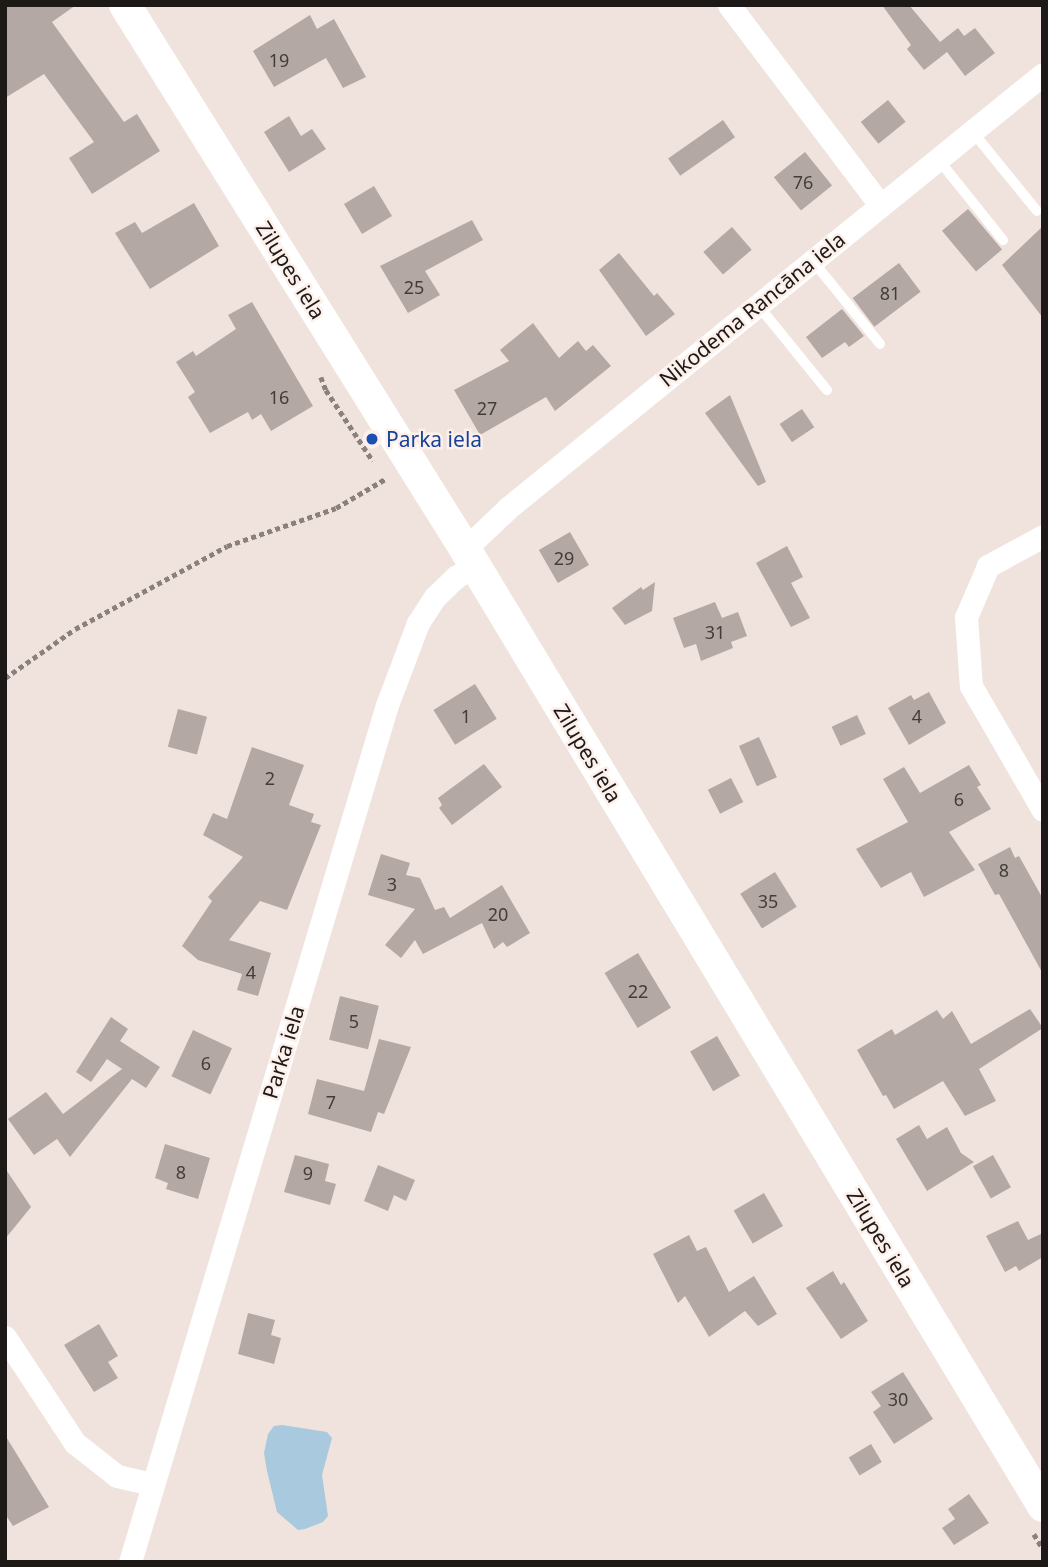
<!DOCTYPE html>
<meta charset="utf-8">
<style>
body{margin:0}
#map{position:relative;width:1048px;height:1567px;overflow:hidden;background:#f0e3dd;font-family:"Noto Sans",sans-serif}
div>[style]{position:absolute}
.water>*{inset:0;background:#a9c9de}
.building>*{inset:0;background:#b4a8a4;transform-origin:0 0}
.path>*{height:4.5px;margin-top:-2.25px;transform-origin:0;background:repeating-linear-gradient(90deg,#89817d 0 5px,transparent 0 8.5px)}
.service>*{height:10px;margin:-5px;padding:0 5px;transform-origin:5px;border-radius:5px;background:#fff}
.minor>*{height:23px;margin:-11.5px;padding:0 11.5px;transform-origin:11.5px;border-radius:11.5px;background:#fff}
.secondary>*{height:32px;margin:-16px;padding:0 16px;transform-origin:16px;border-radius:16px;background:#fff}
.dots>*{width:19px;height:19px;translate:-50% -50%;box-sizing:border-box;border:4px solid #fdf0eb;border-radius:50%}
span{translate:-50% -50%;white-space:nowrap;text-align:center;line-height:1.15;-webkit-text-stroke:5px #fdf0eb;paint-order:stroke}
.number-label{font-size:18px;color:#433d3a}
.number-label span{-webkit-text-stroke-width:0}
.street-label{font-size:21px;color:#1d1917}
.transit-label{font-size:21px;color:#164399}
.left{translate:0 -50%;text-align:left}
.frame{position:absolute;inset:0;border:7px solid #1d1917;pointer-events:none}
</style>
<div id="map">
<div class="water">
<i style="clip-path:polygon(282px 1425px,327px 1432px,332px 1438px,322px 1475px,328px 1516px,323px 1522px,305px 1529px,298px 1530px,277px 1512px,267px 1471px,264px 1453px,268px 1434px,274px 1426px)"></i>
</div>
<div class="building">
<i style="clip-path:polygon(5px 5px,76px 5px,52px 22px,124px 122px,137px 114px,160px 151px,92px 194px,69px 158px,94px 142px,44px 74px,5px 98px)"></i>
<i style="clip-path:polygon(882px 5px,909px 5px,940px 42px,958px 28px,964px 36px,975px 28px,995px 53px,965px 76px,947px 52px,924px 70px,907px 49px,911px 45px)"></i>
<i style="clip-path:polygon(310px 15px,317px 29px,334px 19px,366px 77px,343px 88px,326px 58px,274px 87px,253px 51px)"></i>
<i style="left:888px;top:100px;width:28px;height:35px;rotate:51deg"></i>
<i style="clip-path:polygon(289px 116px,301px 136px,312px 129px,326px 149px,289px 172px,264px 132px)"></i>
<i style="left:723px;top:120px;width:21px;height:67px;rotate:55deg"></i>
<i style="left:805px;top:152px;width:43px;height:40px;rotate:51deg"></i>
<i style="left:374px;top:186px;width:35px;height:35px;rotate:59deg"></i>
<i style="clip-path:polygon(194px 203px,219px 246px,150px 289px,115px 233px,135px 222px,142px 233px)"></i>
<i style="left:968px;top:209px;width:53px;height:34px;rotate:50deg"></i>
<i style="clip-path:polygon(472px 220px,483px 240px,425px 271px,440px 295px,408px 313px,380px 266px)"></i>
<i style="clip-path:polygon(1043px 226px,1043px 318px,1002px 265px)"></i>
<i style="left:732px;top:227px;width:30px;height:38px;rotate:49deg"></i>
<i style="clip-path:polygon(619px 253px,654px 296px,657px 293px,675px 314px,646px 336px,599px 270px)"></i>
<i style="left:899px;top:263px;width:36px;height:58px;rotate:53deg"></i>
<i style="clip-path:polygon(252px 302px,313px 406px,271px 431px,261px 414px,252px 420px,248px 412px,210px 433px,188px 397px,195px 392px,176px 362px,193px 351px,196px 356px,236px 329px,228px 315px)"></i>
<i style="clip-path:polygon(842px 309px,864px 336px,849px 347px,845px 342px,822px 358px,806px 337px)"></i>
<i style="clip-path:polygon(533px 323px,559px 358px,578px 341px,586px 351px,593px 345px,611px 366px,555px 411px,546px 397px,480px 435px,454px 390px,509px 361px,500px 350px)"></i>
<i style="clip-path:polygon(730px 395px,766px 482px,758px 486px,705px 413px)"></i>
<i style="left:802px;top:409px;width:22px;height:27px;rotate:56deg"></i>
<i style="left:570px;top:532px;width:38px;height:36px;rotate:60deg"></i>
<i style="clip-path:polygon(787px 546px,803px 577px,791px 583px,810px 618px,791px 627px,756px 563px)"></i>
<i style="clip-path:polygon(655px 582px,652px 611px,625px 625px,612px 608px,641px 587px,643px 590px)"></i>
<i style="clip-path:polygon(715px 602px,722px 618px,738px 612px,747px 636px,731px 642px,733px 648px,701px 661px,696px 644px,684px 648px,673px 618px)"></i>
<i style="left:475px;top:684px;width:41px;height:49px;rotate:58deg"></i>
<i style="clip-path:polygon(929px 692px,946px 723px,909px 745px,888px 708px,911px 695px,914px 700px)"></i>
<i style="left:178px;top:709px;width:30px;height:39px;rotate:15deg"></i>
<i style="left:857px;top:715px;width:21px;height:28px;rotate:65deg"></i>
<i style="left:759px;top:737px;width:44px;height:22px;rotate:66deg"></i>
<i style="clip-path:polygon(252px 747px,304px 765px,289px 805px,314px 814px,311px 822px,321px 825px,287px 910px,260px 901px,229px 940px,271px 953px,258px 996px,237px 990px,242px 974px,198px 960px,182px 946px,212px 901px,208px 897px,243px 857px,203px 835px,213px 813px,227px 819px)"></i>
<i style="clip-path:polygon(484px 764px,502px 787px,452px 825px,439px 808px,442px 805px,438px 798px)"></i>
<i style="clip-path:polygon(969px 765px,981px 785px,977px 787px,991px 809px,949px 832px,975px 870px,924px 897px,911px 872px,881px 888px,856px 849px,908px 822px,883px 779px,904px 767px,920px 793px)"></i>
<i style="left:731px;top:778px;width:27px;height:26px;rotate:63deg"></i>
<i style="clip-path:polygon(1010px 847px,1015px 858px,1019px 856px,1043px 899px,1043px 974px,999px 894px,995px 895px,978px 864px)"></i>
<i style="clip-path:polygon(381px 854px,410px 863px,406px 875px,420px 878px,435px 910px,444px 907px,450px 918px,502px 885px,530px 933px,507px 947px,503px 942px,494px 949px,482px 923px,423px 954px,415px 940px,401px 958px,385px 945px,415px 909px,368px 895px)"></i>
<i style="left:775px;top:872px;width:41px;height:41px;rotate:58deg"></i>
<i style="left:638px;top:953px;width:64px;height:39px;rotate:59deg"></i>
<i style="left:340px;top:996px;width:40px;height:45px;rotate:14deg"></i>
<i style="clip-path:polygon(1030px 1009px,1043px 1028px,979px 1069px,996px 1101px,965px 1116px,943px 1081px,894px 1109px,886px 1095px,883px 1096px,857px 1050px,892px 1029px,895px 1035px,937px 1010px,943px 1019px,952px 1011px,971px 1044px)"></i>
<i style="clip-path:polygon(111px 1017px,128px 1029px,120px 1041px,160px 1067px,146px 1088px,132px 1079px,70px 1157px,57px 1139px,34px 1155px,8px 1119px,46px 1092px,63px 1114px,122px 1069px,107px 1059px,91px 1082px,76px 1072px)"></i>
<i style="left:193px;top:1030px;width:43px;height:51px;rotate:25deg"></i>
<i style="left:717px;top:1036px;width:46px;height:31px;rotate:60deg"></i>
<i style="clip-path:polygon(379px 1039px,411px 1047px,384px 1114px,378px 1112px,371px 1132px,308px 1114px,317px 1079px,364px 1091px)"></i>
<i style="clip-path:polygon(919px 1125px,927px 1139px,947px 1127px,961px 1153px,974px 1162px,927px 1191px,896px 1139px)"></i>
<i style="clip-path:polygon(165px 1144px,210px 1158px,198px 1199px,166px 1189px,168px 1183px,155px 1178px)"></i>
<i style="clip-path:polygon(295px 1155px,329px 1164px,325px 1181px,336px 1184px,330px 1205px,284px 1192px)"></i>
<i style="left:993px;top:1155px;width:37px;height:23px;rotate:61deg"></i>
<i style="clip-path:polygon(378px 1165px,415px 1180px,406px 1201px,394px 1195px,388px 1211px,364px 1201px)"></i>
<i style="clip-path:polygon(5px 1168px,31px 1207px,5px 1239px)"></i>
<i style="left:764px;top:1193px;width:38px;height:35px;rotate:60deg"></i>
<i style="clip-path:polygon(1018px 1221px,1028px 1240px,1043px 1233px,1043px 1257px,1019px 1271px,1016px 1266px,1005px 1272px,986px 1236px)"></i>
<i style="clip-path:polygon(689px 1235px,697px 1251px,706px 1247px,729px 1292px,754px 1276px,777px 1314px,758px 1326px,745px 1311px,709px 1337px,685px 1296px,678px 1303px,653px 1254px)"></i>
<i style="clip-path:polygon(833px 1271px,841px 1285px,844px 1282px,868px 1321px,841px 1339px,806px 1288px)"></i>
<i style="clip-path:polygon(248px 1313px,275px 1320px,271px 1335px,281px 1338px,274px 1364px,238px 1354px)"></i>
<i style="clip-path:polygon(99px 1324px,118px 1356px,108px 1362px,118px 1378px,94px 1392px,64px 1345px)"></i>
<i style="clip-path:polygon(903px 1372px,933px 1419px,894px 1444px,873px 1412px,881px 1406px,871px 1392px)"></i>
<i style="clip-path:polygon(5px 1435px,49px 1507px,13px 1526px,5px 1514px)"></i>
<i style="left:871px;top:1444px;width:21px;height:26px;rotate:59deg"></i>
<i style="clip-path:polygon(969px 1494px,989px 1523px,954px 1545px,942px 1528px,955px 1519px,948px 1509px)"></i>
</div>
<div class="path">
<i style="left:321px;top:377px;width:14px;rotate:69deg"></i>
<i style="left:326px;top:390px;width:85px;rotate:56.5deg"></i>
<i style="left:5px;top:678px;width:85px;rotate:-35deg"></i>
<i style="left:75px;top:629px;width:173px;rotate:-28.6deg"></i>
<i style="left:227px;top:546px;width:115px;rotate:-19.2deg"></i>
<i style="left:336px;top:508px;width:59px;rotate:-30.5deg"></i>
<i style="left:1034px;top:1534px;width:17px;rotate:59deg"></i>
</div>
<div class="service">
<i style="left:972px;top:131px;width:103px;rotate:50.9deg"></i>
<i style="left:938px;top:159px;width:104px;rotate:51.3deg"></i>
<i style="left:812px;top:260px;width:108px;rotate:51deg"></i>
<i style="left:757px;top:304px;width:111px;rotate:50.9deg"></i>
</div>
<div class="minor">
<i style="left:729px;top:5px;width:251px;rotate:52.9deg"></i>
<i style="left:1043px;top:536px;width:63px;rotate:151.4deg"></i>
<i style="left:988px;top:566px;width:56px;rotate:113.3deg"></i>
<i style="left:966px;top:617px;width:69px;rotate:85.9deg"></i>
<i style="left:971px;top:686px;width:143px;rotate:59.9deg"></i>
<i style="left:465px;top:549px;width:59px;rotate:-43.6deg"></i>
<i style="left:508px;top:508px;width:689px;rotate:-39.05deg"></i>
<i style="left:5px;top:1337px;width:127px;rotate:56.6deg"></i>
<i style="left:75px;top:1443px;width:53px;rotate:38.2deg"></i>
<i style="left:117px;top:1476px;width:36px;rotate:13deg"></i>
<i style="left:130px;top:1562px;width:895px;rotate:-73.31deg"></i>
<i style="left:387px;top:705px;width:88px;rotate:-69.3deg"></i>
<i style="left:418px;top:623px;width:31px;rotate:-57deg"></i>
<i style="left:435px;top:597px;width:29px;rotate:-44deg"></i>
<i style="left:456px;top:577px;width:22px;rotate:-32deg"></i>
</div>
<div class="secondary">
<i style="left:125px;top:5px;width:642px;rotate:57.99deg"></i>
<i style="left:465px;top:549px;width:1118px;rotate:58.87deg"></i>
</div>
<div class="dots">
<i style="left:372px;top:439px;background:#1a4fb4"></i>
</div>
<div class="number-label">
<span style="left:279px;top:60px">19</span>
<span style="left:803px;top:182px">76</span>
<span style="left:414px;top:287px">25</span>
<span style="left:890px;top:293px">81</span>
<span style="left:279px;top:397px">16</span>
<span style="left:487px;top:408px">27</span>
<span style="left:564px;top:558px">29</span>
<span style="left:715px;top:632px">31</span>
<span style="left:466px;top:716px">1</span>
<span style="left:917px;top:716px">4</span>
<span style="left:270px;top:778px">2</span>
<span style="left:959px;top:799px">6</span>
<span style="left:1004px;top:870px">8</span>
<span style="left:392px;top:884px">3</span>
<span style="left:768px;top:901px">35</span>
<span style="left:498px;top:914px">20</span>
<span style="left:251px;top:972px">4</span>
<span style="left:638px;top:991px">22</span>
<span style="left:354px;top:1021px">5</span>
<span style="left:206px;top:1063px">6</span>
<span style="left:331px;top:1102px">7</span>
<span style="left:181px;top:1172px">8</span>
<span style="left:308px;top:1173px">9</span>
<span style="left:898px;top:1399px">30</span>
</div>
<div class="street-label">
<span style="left:291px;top:270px;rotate:58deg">Zilupes iela</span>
<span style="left:752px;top:309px;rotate:-39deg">Nikodema Rancāna iela</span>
<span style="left:588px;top:753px;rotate:59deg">Zilupes iela</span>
<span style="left:283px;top:1052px;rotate:-73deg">Parka iela</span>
<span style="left:881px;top:1238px;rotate:59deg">Zilupes iela</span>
</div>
<div class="transit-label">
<span class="left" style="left:386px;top:439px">Parka iela</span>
</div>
<div class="frame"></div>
</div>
